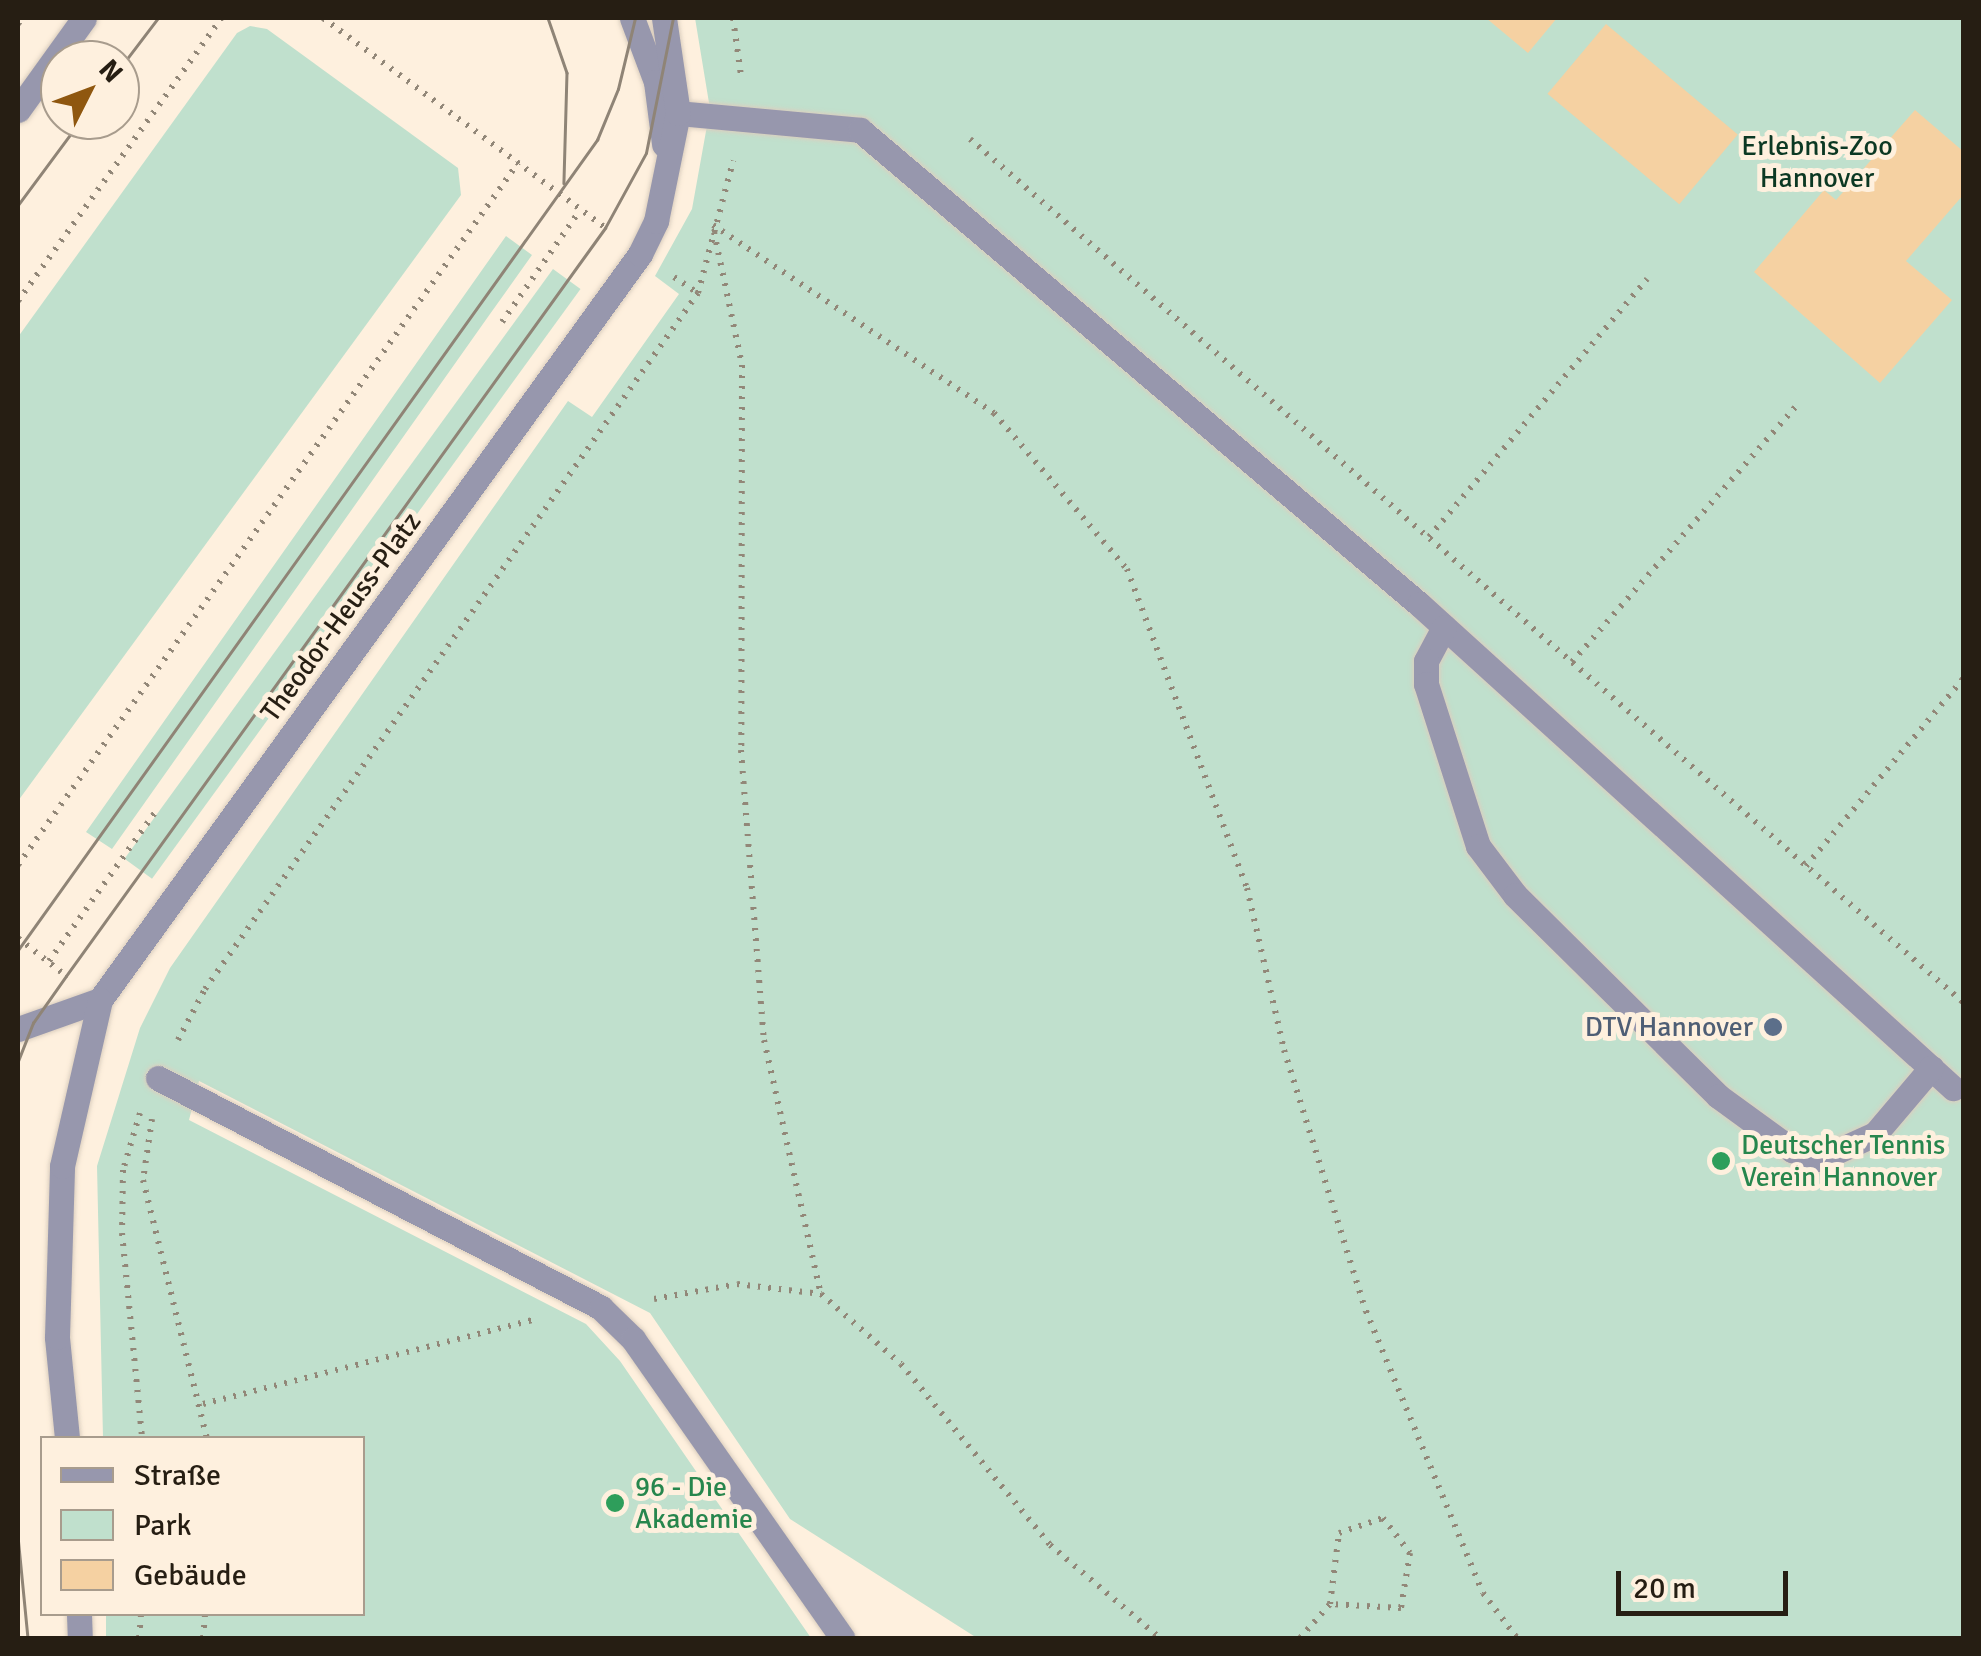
<!DOCTYPE html>
<meta charset="utf-8">
<style>
body{margin:0}
#map{position:relative;width:1981px;height:1656px;overflow:hidden;background:#fef0de;font-family:Signika,sans-serif}
div>[style]{position:absolute}
.green>*{inset:0;background:#c0e0cd;transform-origin:0 0}
.building>*{inset:0;background:#f5d1a2;transform-origin:0 0}
.path>*{height:6px;margin-top:-3px;transform-origin:0;background:repeating-linear-gradient(90deg,#928778 0 2.5px,transparent 0 10.5px)}
.roads{filter:drop-shadow(0 0 2px #dbcebe) drop-shadow(0 0 2px #dbcebe)}
.minor>*{height:25px;margin:-12.5px;padding:0 12.5px;transform-origin:12.5px;border-radius:12.5px;background:#9797ad}
.tram>*{height:2.5px;margin:-1.25px;padding:0 1.25px;transform-origin:1.25px;border-radius:1.25px;background:#8f8476}
.dots>*{width:28px;height:28px;translate:-50% -50%;box-sizing:border-box;border:5px solid #fef0de;border-radius:50%}
span{translate:-50% -50%;white-space:nowrap;text-align:center;line-height:1.15;-webkit-text-stroke:10px #fef0de;paint-order:stroke}
.park-label{font-size:28px;color:#0b3823}
.street-label{font-size:28px;color:#261e13}
.service-label{font-size:28px;color:#4e5e75}
.right{translate:-100% -50%;text-align:right}
.leisure-label{font-size:28px;color:#27864d}
.left{translate:0 -50%;text-align:left}
.frame{position:absolute;inset:0;border:20px solid #261e13;pointer-events:none}
.legend{position:absolute;left:40px;top:1436px;width:325px;height:180px;box-sizing:border-box;background:#fef0de;border:2px solid #a89c8d;margin:0;padding:12px 18px;list-style:none;font-size:30px;color:#261e13}
.legend li{display:flex;align-items:center;gap:20px;height:50px}
.legend b{width:50px;border:2px solid #a89c8d}
.north{position:absolute;left:40px;top:40px;width:100px;height:100px;box-sizing:border-box;background:#fef0de;border:2px solid #a89c8d;border-radius:50%;rotate:48deg;font-size:28px;font-weight:700;line-height:40px;text-align:center;color:#261e13}
.north::after{content:'';display:block;margin:auto;width:35px;height:45px;background:#8f570f;clip-path:polygon(50% 0,100% 100%,50% 72%,0 100%)}
.scale{position:absolute;left:1616px;top:1571px;width:172px;height:45px;box-sizing:border-box;border:5px solid #261e13;border-top:0;padding-left:12px;font-size:30px;line-height:35px;white-space:nowrap;color:#261e13;-webkit-text-stroke:8px #fef0de;paint-order:stroke}
</style>
<div id="map">
<div class="green">
<i style="clip-path:polygon(695px 18px,1963px 18px,1963px 1638px,977px 1638px,790px 1519px,650px 1313px,199px 1081px,189px 1120px,586px 1324px,620px 1361px,811px 1638px,106px 1638px,106px 1614px,362px 1614px,362px 1438px,103px 1438px,97px 1166px,140px 1028px,170px 968px,568px 401px,592px 417px,679px 294px,655px 276px,692px 209px,710px 109px)"></i>
<i style="clip-path:polygon(250px 26px,267px 29px,458px 168px,461px 195px,18px 801px,18px 337px,237px 33px)"></i>
<i style="clip-path:polygon(506px 236px,532px 255px,490px 314px,112px 849px,86px 832px)"></i>
<i style="left:553px;top:269px;width:34px;height:729px;rotate:36deg"></i>
</div>
<div class="building">
<i style="clip-path:polygon(1486px 18px,1557px 18px,1528px 53px)"></i>
<i style="left:1606px;top:24px;width:172px;height:91px;rotate:40deg"></i>
<i style="clip-path:polygon(1915px 110px,1964px 152px,1964px 194px,1906px 261px,1952px 300px,1880px 383px,1754px 272px,1824px 190px,1836px 200px)"></i>
</div>
<div class="path">
<i style="left:323px;top:18px;width:354px;rotate:36.6deg"></i>
<i style="left:733px;top:18px;width:59px;rotate:82.1deg"></i>
<i style="left:18px;top:24px;width:7px;rotate:-56deg"></i>
<i style="left:970px;top:139px;width:1317px;rotate:41deg"></i>
<i style="left:713px;top:225px;width:338px;rotate:33.8deg"></i>
<i style="left:994px;top:413px;width:205px;rotate:49.6deg"></i>
<i style="left:1127px;top:569px;width:341px;rotate:69.4deg"></i>
<i style="left:1247px;top:888px;width:166px;rotate:77.1deg"></i>
<i style="left:1284px;top:1050px;width:274px;rotate:72.6deg"></i>
<i style="left:1366px;top:1311px;width:305px;rotate:67.5deg"></i>
<i style="left:1483px;top:1593px;width:56px;rotate:52.9deg"></i>
<i style="left:714px;top:232px;width:136px;rotate:78.1deg"></i>
<i style="left:742px;top:365px;width:385px;rotate:90.1deg"></i>
<i style="left:741px;top:750px;width:291px;rotate:85.5deg"></i>
<i style="left:764px;top:1040px;width:260px;rotate:77.4deg"></i>
<i style="left:821px;top:1294px;width:106px;rotate:41.2deg"></i>
<i style="left:901px;top:1364px;width:234px;rotate:50.5deg"></i>
<i style="left:1050px;top:1545px;width:144px;rotate:40.2deg"></i>
<i style="left:674px;top:277px;width:29px;rotate:34deg"></i>
<i style="left:18px;top:301px;width:348px;rotate:-54.3deg"></i>
<i style="left:502px;top:322px;width:136px;rotate:-55.1deg"></i>
<i style="left:1429px;top:537px;width:338px;rotate:-49.8deg"></i>
<i style="left:1572px;top:662px;width:339px;rotate:-48.8deg"></i>
<i style="left:18px;top:865px;width:862px;rotate:-54.54deg"></i>
<i style="left:1806px;top:866px;width:246px;rotate:-50deg"></i>
<i style="left:18px;top:938px;width:55px;rotate:38.3deg"></i>
<i style="left:49px;top:961px;width:184px;rotate:-54.5deg"></i>
<i style="left:178px;top:1040px;width:58px;rotate:-62.1deg"></i>
<i style="left:205px;top:989px;width:853px;rotate:-54.69deg"></i>
<i style="left:698px;top:293px;width:137px;rotate:-75.1deg"></i>
<i style="left:140px;top:1113px;width:59px;rotate:106.6deg"></i>
<i style="left:123px;top:1170px;width:63px;rotate:90.9deg"></i>
<i style="left:122px;top:1233px;width:206px;rotate:84.4deg"></i>
<i style="left:152px;top:1119px;width:62px;rotate:98.4deg"></i>
<i style="left:143px;top:1180px;width:266px;rotate:76.1deg"></i>
<i style="left:654px;top:1299px;width:84px;rotate:-10.2deg"></i>
<i style="left:737px;top:1284px;width:85px;rotate:6.8deg"></i>
<i style="left:203px;top:1404px;width:341px;rotate:-14.3deg"></i>
<i style="left:139px;top:1638px;width:24px;rotate:-85deg"></i>
<i style="left:203px;top:1638px;width:24px;rotate:-85deg"></i>
<i style="left:1300px;top:1638px;width:45px;rotate:-48.6deg"></i>
<i style="left:1330px;top:1604px;width:72px;rotate:-82.8deg"></i>
<i style="left:1339px;top:1533px;width:46px;rotate:-18.8deg"></i>
<i style="left:1383px;top:1518px;width:44px;rotate:52.4deg"></i>
<i style="left:1410px;top:1553px;width:56px;rotate:99.3deg"></i>
<i style="left:1401px;top:1608px;width:71px;rotate:-176.8deg"></i>
</div>
<div class="roads">
<div class="minor">
<i style="left:632px;top:18px;width:68px;rotate:69.4deg"></i>
<i style="left:656px;top:82px;width:63px;rotate:82.6deg"></i>
<i style="left:18px;top:110px;width:113px;rotate:-54.3deg"></i>
<i style="left:678px;top:113px;width:183px;rotate:5.3deg"></i>
<i style="left:860px;top:130px;width:733px;rotate:40.3deg"></i>
<i style="left:1419px;top:604px;width:721px;rotate:42.19deg"></i>
<i style="left:1444px;top:627px;width:38px;rotate:118deg"></i>
<i style="left:1426px;top:661px;width:23px;rotate:90deg"></i>
<i style="left:1426px;top:684px;width:170px;rotate:72.2deg"></i>
<i style="left:1478px;top:846px;width:61px;rotate:52.9deg"></i>
<i style="left:1515px;top:895px;width:286px;rotate:44.7deg"></i>
<i style="left:1718px;top:1096px;width:92px;rotate:36.1deg"></i>
<i style="left:1792px;top:1150px;width:29px;rotate:18deg"></i>
<i style="left:1820px;top:1159px;width:60px;rotate:-24.4deg"></i>
<i style="left:1875px;top:1134px;width:87px;rotate:-49.7deg"></i>
<i style="left:18px;top:1029px;width:87px;rotate:-19.5deg"></i>
<i style="left:100px;top:1000px;width:921px;rotate:-54.1deg"></i>
<i style="left:640px;top:254px;width:37px;rotate:-64deg"></i>
<i style="left:656px;top:221px;width:110px;rotate:-78.5deg"></i>
<i style="left:678px;top:113px;width:96px;rotate:-98.4deg"></i>
<i style="left:158px;top:1078px;width:499px;rotate:27.4deg"></i>
<i style="left:601px;top:1308px;width:45px;rotate:44.1deg"></i>
<i style="left:633px;top:1339px;width:365px;rotate:55deg"></i>
<i style="left:67px;top:1438px;width:101px;rotate:-95.7deg"></i>
<i style="left:57px;top:1337px;width:171px;rotate:-88.3deg"></i>
<i style="left:62px;top:1166px;width:170px;rotate:-77.1deg"></i>
<i style="left:79px;top:1614px;width:24px;rotate:88deg"></i>
</div>
</div>
<div class="tram">
<i style="left:548px;top:18px;width:58px;rotate:70.9deg"></i>
<i style="left:567px;top:73px;width:110px;rotate:91.6deg"></i>
<i style="left:120px;top:68px;width:63px;rotate:-52.8deg"></i>
<i style="left:18px;top:205px;width:106px;rotate:-53.5deg"></i>
<i style="left:18px;top:950px;width:996px;rotate:-54.44deg"></i>
<i style="left:597px;top:140px;width:55px;rotate:-67.6deg"></i>
<i style="left:618px;top:89px;width:73px;rotate:-76.5deg"></i>
<i style="left:18px;top:1061px;width:41px;rotate:-68.5deg"></i>
<i style="left:33px;top:1023px;width:57px;rotate:-54.9deg"></i>
<i style="left:66px;top:976px;width:922px;rotate:-54.22deg"></i>
<i style="left:605px;top:228px;width:85px;rotate:-61.3deg"></i>
<i style="left:646px;top:153px;width:138px;rotate:-78.7deg"></i>
<i style="left:18px;top:1536px;width:102px;rotate:84.4deg"></i>
</div>
<div class="dots">
<i style="left:1773px;top:1027px;background:#5c6f8a"></i>
<i style="left:1721px;top:1161px;background:#2e9e5b"></i>
<i style="left:615px;top:1503px;background:#2e9e5b"></i>
</div>
<div class="park-label">
<span style="left:1817px;top:162px">Erlebnis-Zoo<br>Hannover</span>
</div>
<div class="street-label">
<span style="left:341px;top:617px;rotate:-54deg">Theodor-Heuss-Platz</span>
</div>
<div class="service-label">
<span class="right" style="left:1753px;top:1027px">DTV Hannover</span>
</div>
<div class="leisure-label">
<span class="left" style="left:1741px;top:1161px">Deutscher Tennis<br>Verein Hannover</span>
<span class="left" style="left:635px;top:1503px">96 - Die<br>Akademie</span>
</div>
<div class="frame"></div>
<ul class="legend">
<li><b style="height:12px;background:#9797ad"></b>Straße</li>
<li><b style="height:28px;background:#c0e0cd"></b>Park</li>
<li><b style="height:28px;background:#f5d1a2"></b>Gebäude</li>
</ul>
<div class="north">N</div>
<div class="scale">20 m</div>
</div>
